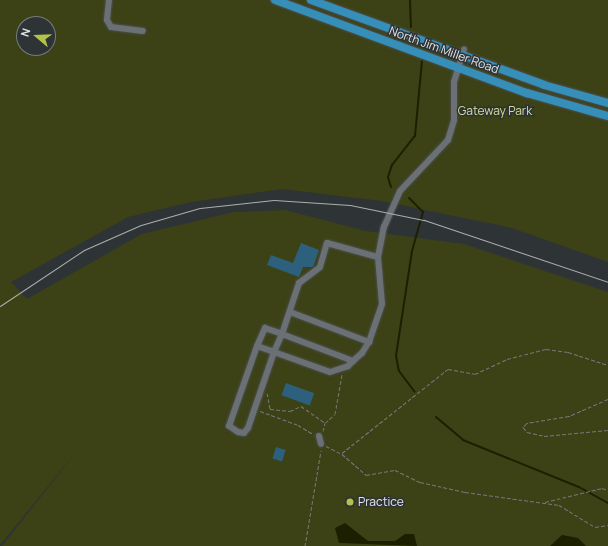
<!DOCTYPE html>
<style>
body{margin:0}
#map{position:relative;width:608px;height:546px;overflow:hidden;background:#2e3336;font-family:Manrope,sans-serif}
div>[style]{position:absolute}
.green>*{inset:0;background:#3c4216}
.water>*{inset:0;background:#1c2000}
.stream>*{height:2px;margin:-1px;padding:0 1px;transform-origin:1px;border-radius:1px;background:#1c2000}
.building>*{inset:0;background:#2d607d;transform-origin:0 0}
.path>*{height:1px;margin-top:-0.5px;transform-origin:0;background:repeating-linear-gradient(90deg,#74787b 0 4px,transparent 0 6px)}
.roads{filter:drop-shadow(0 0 1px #4c4f52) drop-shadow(0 0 1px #4c4f52)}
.minor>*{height:6px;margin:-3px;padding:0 3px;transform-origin:3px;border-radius:3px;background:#6a7074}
.major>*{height:8px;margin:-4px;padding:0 4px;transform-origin:4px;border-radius:4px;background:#358fb8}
.tram>*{height:1px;margin:-0.5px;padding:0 0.5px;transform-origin:0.5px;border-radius:0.5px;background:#abafb1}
.dots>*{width:11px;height:11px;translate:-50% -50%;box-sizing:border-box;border:2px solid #2e3336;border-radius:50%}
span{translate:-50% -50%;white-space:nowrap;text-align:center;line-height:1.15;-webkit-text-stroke:3px #2e3336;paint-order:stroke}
.street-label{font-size:12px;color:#e4e7e9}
.park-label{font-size:12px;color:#d2df90}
.poi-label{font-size:12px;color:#e4e7e9}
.left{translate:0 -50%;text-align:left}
.north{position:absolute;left:16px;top:16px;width:40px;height:40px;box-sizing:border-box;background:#2e3336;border:1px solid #777b7e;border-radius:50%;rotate:289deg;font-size:11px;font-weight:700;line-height:16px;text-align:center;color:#e4e7e9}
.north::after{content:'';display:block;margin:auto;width:14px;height:18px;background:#b3c24b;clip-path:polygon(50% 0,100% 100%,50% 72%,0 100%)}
</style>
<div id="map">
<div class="green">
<i style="clip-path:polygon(evenodd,0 0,608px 0,608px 262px,512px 228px,382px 201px,282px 189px,191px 202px,128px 217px,11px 282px,27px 299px,142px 234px,234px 212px,285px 210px,366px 231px,464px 244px,608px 292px,608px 546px,2px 546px,80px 447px,0 545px,0 0,24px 24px,48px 24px,48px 48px,24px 48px,24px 24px)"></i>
</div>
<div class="water">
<i style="clip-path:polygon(345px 523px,368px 541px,395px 541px,405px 534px,414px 534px,417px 546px,339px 543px,335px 528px)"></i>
<i style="clip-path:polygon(562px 535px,578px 538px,586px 546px,550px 546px)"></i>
</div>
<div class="stream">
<i style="left:410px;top:0;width:27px;rotate:88deg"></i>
<i style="left:391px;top:187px;width:10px;rotate:-107deg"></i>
<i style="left:388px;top:177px;width:13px;rotate:-72deg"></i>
<i style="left:392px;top:165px;width:37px;rotate:-52deg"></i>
<i style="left:415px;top:136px;width:75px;rotate:-84.7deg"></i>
<i style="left:409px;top:198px;width:20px;rotate:45deg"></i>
<i style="left:423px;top:212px;width:41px;rotate:105.8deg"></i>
<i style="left:412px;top:251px;width:106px;rotate:98.7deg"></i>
<i style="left:396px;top:356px;width:15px;rotate:79deg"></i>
<i style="left:399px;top:371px;width:26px;rotate:53deg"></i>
<i style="left:436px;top:417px;width:35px;rotate:40deg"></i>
<i style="left:463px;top:440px;width:125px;rotate:22.1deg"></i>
<i style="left:579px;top:487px;width:33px;rotate:29deg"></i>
</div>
<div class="building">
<i style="clip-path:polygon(301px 243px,319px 250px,313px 267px,303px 267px,299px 277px,267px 265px,271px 255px,293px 263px)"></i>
<i style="left:286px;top:383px;width:30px;height:13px;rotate:20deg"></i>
<i style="left:276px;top:447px;width:10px;height:12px;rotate:17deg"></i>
</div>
<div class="path">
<i style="left:267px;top:393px;width:16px;rotate:79deg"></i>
<i style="left:270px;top:409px;width:20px;rotate:6deg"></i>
<i style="left:290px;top:411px;width:12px;rotate:-24deg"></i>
<i style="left:301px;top:406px;width:29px;rotate:35deg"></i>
<i style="left:325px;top:423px;width:13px;rotate:-42deg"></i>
<i style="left:335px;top:414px;width:40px;rotate:-80deg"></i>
<i style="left:608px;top:399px;width:43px;rotate:156.4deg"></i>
<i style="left:569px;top:416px;width:43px;rotate:170.5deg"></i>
<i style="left:527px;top:423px;width:6px;rotate:135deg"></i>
<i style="left:523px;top:427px;width:6px;rotate:51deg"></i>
<i style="left:527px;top:432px;width:17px;rotate:13deg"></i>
<i style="left:544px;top:436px;width:64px;rotate:-5.4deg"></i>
<i style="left:260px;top:411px;width:40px;rotate:20.2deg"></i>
<i style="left:298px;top:425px;width:17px;rotate:31deg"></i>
<i style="left:323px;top:431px;width:8px;rotate:-76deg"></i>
<i style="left:326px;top:446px;width:18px;rotate:27deg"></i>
<i style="left:342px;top:454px;width:32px;rotate:41deg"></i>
<i style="left:366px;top:475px;width:29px;rotate:-10deg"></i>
<i style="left:395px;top:470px;width:28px;rotate:26deg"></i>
<i style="left:420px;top:482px;width:46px;rotate:12.5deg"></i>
<i style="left:465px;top:492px;width:95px;rotate:7.9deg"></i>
<i style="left:559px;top:505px;width:42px;rotate:31.4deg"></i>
<i style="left:595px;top:527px;width:13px;rotate:-9deg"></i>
<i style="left:342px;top:453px;width:135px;rotate:-38.4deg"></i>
<i style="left:448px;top:369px;width:27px;rotate:10deg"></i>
<i style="left:475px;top:374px;width:35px;rotate:-25deg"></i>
<i style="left:507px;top:359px;width:40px;rotate:-14.4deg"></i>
<i style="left:546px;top:349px;width:22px;rotate:8deg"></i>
<i style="left:568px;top:352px;width:42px;rotate:18deg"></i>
<i style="left:545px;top:502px;width:59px;rotate:-13.8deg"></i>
<i style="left:602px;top:488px;width:6px;rotate:18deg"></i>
<i style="left:305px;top:546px;width:97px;rotate:-80.5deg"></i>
</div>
<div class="roads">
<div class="minor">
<i style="left:109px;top:0;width:20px;rotate:96deg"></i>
<i style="left:107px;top:20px;width:8px;rotate:60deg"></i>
<i style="left:111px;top:27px;width:32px;rotate:7deg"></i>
<i style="left:290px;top:312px;width:85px;rotate:20.8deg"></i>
<i style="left:257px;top:346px;width:20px;rotate:-66deg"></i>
<i style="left:265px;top:328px;width:18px;rotate:19deg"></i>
<i style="left:282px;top:334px;width:54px;rotate:-71.6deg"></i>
<i style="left:299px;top:283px;width:26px;rotate:-37deg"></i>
<i style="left:320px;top:267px;width:25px;rotate:-74deg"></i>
<i style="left:327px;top:243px;width:53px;rotate:15.4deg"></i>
<i style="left:353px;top:361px;width:76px;rotate:-159.2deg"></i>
<i style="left:282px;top:334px;width:20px;rotate:114deg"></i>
<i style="left:274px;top:352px;width:80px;rotate:108.9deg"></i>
<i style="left:248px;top:428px;width:6px;rotate:129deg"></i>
<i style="left:244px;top:433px;width:6px;rotate:-171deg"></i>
<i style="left:238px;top:432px;width:11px;rotate:-146deg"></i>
<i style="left:229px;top:426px;width:85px;rotate:-70.7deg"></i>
<i style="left:257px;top:346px;width:18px;rotate:19deg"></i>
<i style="left:274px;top:352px;width:59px;rotate:19.7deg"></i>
<i style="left:330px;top:372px;width:19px;rotate:-18deg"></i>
<i style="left:348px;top:366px;width:7px;rotate:-45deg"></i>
<i style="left:353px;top:361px;width:12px;rotate:-42deg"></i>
<i style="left:362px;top:353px;width:13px;rotate:-58deg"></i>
<i style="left:369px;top:342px;width:40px;rotate:-71.1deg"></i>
<i style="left:382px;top:304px;width:47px;rotate:-94.9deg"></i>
<i style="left:378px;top:257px;width:31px;rotate:-79deg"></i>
<i style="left:384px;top:227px;width:39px;rotate:-66deg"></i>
<i style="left:400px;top:191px;width:70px;rotate:-46.7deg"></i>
<i style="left:448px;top:140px;width:21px;rotate:-73deg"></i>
<i style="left:454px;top:120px;width:38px;rotate:-90deg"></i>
<i style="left:454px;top:82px;width:34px;rotate:-73deg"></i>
<i style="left:319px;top:436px;width:8px;rotate:76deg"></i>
</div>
<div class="major">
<i style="left:275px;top:0;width:269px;rotate:20.3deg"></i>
<i style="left:527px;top:93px;width:84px;rotate:15.9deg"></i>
<i style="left:311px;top:0;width:248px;rotate:20deg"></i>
<i style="left:544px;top:85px;width:66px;rotate:15.7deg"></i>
</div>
</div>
<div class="tram">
<i style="left:0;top:306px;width:101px;rotate:-33.7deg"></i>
<i style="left:84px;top:250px;width:62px;rotate:-23.7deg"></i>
<i style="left:141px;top:225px;width:61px;rotate:-16.1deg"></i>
<i style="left:200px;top:208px;width:74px;rotate:-6.2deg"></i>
<i style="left:274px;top:200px;width:76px;rotate:3.8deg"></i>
<i style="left:350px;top:205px;width:76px;rotate:11.5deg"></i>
<i style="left:424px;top:220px;width:194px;rotate:18.6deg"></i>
</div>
<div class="dots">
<i style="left:350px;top:502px;background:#b3c24b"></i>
</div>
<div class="street-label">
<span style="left:444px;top:50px;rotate:20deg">North Jim Miller Road</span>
</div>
<div class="park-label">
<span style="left:495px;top:111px">Gateway Park</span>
</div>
<div class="poi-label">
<span class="left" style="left:358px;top:502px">Practice</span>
</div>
<div class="north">N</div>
</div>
